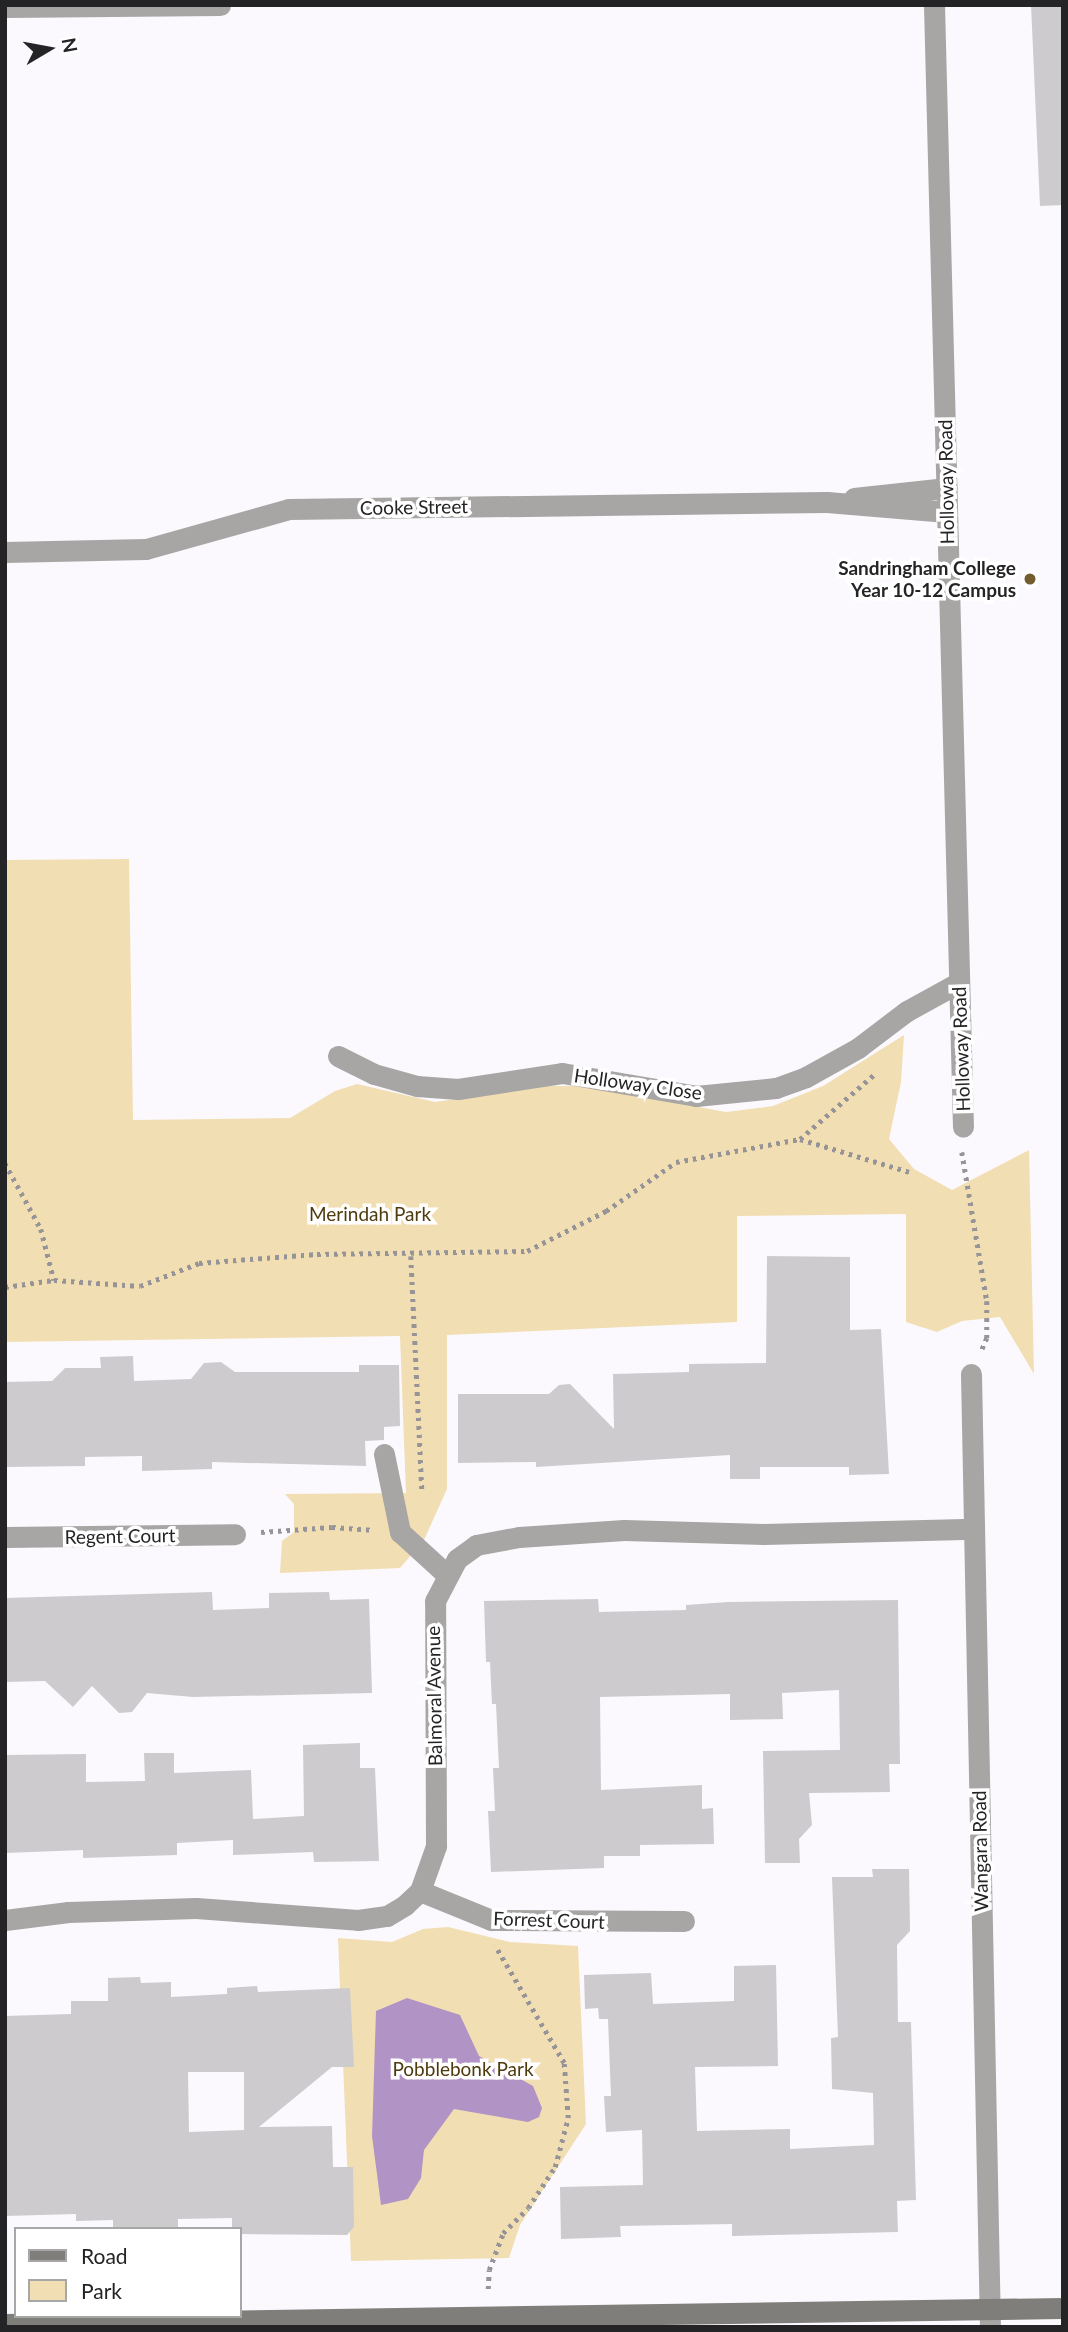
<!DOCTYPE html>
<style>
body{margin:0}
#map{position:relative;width:1068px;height:2332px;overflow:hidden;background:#fbf9fd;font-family:Lato,sans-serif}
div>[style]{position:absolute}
.green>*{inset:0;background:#f2deb3}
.water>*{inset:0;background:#b193c5}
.building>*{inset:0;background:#cecbcf}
.path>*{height:4.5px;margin-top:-2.25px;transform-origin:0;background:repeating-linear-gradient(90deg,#969497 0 3.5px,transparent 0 8.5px)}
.lane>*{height:21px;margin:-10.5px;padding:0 10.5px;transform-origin:10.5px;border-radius:10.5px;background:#a7a6a4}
.street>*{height:21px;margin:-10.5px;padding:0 10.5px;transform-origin:10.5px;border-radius:10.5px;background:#a7a6a4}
.secondary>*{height:21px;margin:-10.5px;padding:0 10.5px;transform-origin:10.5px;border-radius:10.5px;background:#7f7e7b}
.dots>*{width:19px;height:19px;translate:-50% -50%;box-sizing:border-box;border:4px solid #fff;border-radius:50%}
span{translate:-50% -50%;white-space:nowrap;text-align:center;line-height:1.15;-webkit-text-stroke:7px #fff;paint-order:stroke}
.street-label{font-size:19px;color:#242325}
.poi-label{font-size:19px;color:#242325;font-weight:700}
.right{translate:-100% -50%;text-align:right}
.park-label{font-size:19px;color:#4e3b0e}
.frame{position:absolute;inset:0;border:7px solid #242325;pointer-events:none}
.legend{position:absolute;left:14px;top:2227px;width:228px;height:91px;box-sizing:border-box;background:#fff;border:2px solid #a7a7a8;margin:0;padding:9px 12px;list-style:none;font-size:21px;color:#242325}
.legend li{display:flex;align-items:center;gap:14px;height:35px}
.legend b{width:35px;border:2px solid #a7a7a8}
.north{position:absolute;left:14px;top:14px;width:70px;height:70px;-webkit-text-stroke:5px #fff;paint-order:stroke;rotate:80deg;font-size:19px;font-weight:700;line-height:28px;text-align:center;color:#242325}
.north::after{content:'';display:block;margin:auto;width:24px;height:32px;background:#242325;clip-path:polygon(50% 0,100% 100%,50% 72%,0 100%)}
</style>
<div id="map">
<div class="green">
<i style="clip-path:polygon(129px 859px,133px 1120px,290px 1118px,335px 1091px,357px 1084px,435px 1102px,546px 1086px,583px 1086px,726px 1112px,773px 1106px,823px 1086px,904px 1035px,901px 1082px,889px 1139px,914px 1169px,952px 1190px,1029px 1150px,1034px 1374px,1000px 1317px,962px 1321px,937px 1332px,906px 1322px,906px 1214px,737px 1216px,737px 1322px,447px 1335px,447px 1489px,424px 1540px,400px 1568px,280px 1573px,282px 1541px,294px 1532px,294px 1504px,285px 1494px,406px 1493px,400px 1336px,5px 1342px,5px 860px)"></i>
<i style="clip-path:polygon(448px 1927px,510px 1942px,578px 1946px,586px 2124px,520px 2225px,509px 2258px,351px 2261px,338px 1938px,392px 1942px,423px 1929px)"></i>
</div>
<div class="water">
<i style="clip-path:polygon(407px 1998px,460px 2015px,479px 2056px,533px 2086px,542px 2108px,539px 2117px,528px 2122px,454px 2109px,424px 2150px,421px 2178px,408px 2199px,381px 2205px,372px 2136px,376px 2011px)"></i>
</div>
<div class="building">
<i style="clip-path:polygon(1031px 5px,1063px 5px,1063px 205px,1040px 206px)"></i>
<i style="clip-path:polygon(767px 1256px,850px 1257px,850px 1330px,881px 1329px,889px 1474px,849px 1475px,849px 1467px,760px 1467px,760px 1479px,730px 1479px,730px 1455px,536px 1467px,536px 1462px,458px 1463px,458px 1394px,549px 1394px,559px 1385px,570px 1384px,614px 1429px,613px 1374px,689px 1372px,689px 1364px,766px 1363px)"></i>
<i style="clip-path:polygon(133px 1356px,134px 1381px,191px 1379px,204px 1363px,221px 1362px,235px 1372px,359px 1372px,359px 1365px,399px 1365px,400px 1426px,384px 1427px,384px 1440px,365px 1441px,366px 1466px,212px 1462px,212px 1469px,142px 1471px,142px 1456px,85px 1457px,85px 1466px,5px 1467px,5px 1382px,52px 1381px,65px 1368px,101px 1368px,100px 1357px)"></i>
<i style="clip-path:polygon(212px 1592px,213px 1610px,269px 1608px,269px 1593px,329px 1592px,330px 1600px,369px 1599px,372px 1693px,193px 1697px,147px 1693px,132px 1712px,119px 1713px,92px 1686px,73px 1707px,45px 1681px,5px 1682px,5px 1598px)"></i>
<i style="clip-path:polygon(598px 1599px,599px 1612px,686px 1610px,686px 1605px,728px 1602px,898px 1600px,900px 1764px,889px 1764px,890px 1792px,809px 1793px,812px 1825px,799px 1839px,800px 1863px,765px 1863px,763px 1751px,840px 1750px,839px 1690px,782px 1693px,783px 1719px,730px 1720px,730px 1694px,600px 1697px,601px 1790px,702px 1785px,702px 1809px,713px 1808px,714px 1844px,640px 1845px,640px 1856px,604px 1856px,604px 1868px,491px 1872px,488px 1811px,495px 1811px,493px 1768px,499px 1768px,496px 1704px,492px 1704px,490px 1662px,486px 1662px,484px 1601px)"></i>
<i style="clip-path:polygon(360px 1743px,360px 1768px,375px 1768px,379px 1861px,314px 1862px,313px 1852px,233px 1855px,233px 1840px,177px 1843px,177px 1855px,83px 1858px,83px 1850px,5px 1853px,5px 1755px,86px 1754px,86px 1782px,145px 1781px,144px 1753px,174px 1753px,174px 1773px,251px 1770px,253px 1819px,304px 1816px,303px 1745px)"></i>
<i style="clip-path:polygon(872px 1869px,909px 1869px,910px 1931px,897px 1945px,898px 2022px,911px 2022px,916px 2200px,897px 2201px,898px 2232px,732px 2236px,732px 2224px,620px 2226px,621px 2237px,561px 2239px,560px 2187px,643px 2185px,642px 2130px,606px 2132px,604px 2096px,611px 2096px,608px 2019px,599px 2019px,598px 2008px,585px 2009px,584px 1975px,651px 1973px,653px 2004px,734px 2001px,734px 1966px,776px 1965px,778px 2066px,695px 2067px,697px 2131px,790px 2129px,790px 2149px,874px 2145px,873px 2093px,832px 2089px,831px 2038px,838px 2037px,832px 1877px,873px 1877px)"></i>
<i style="clip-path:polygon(evenodd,140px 1977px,141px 1983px,171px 1982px,171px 1997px,227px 1994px,227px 1988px,257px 1986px,258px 1992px,350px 1988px,354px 2067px,332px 2067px,259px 2127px,332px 2126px,333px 2167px,353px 2167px,354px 2227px,347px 2235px,240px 2234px,240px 2229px,232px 2229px,232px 2218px,178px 2219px,178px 2229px,113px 2229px,113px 2220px,76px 2221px,76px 2214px,5px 2216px,5px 2016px,71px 2014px,71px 2001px,108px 2001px,108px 1978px,140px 1977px,188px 2072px,244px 2072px,244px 2130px,189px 2132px,188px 2072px)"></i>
</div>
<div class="path">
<i style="left:800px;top:1139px;width:114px;rotate:16.8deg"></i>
<i style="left:962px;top:1152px;width:151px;rotate:80.5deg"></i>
<i style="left:987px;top:1301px;width:37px;rotate:90deg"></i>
<i style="left:987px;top:1338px;width:13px;rotate:113deg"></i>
<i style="left:5px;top:1163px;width:75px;rotate:61.4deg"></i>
<i style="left:41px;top:1229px;width:53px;rotate:75.7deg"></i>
<i style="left:411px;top:1256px;width:233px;rotate:87.3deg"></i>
<i style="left:5px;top:1287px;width:49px;rotate:-8.1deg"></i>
<i style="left:54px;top:1280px;width:86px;rotate:4deg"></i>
<i style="left:140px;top:1286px;width:63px;rotate:-21.3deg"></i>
<i style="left:199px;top:1263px;width:118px;rotate:-4.4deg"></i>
<i style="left:317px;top:1254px;width:210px;rotate:-0.8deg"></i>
<i style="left:527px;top:1251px;width:89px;rotate:-26.9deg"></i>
<i style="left:606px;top:1211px;width:85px;rotate:-35deg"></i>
<i style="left:676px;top:1162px;width:126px;rotate:-10.5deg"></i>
<i style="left:800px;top:1139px;width:101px;rotate:-41deg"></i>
<i style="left:261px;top:1532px;width:71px;rotate:-4deg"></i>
<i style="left:332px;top:1527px;width:39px;rotate:4deg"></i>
<i style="left:488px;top:2289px;width:19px;rotate:-87deg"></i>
<i style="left:489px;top:2270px;width:40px;rotate:-69deg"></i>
<i style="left:503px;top:2233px;width:35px;rotate:-45deg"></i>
<i style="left:528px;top:2208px;width:49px;rotate:-56.6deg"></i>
<i style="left:555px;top:2167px;width:51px;rotate:-75.1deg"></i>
<i style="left:568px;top:2118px;width:55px;rotate:-94.2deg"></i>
<i style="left:564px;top:2063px;width:136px;rotate:-120.5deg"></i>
</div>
<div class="lane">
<i style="left:338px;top:1056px;width:40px;rotate:26.6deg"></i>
<i style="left:374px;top:1074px;width:45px;rotate:15.6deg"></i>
<i style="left:417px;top:1086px;width:41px;rotate:4.2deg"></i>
<i style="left:458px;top:1089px;width:105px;rotate:-8.7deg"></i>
<i style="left:562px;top:1073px;width:136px;rotate:9.7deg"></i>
<i style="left:696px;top:1096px;width:80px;rotate:-5.7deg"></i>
<i style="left:776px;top:1088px;width:32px;rotate:-20deg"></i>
<i style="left:806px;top:1077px;width:60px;rotate:-29.1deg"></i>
<i style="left:858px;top:1048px;width:61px;rotate:-37.1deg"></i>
<i style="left:907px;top:1011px;width:58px;rotate:-28.8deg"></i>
<i style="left:384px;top:1454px;width:80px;rotate:78.4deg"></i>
<i style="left:400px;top:1532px;width:62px;rotate:42.4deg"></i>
</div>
<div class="street">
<i style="left:934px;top:5px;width:1122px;rotate:88.52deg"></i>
<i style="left:5px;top:7px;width:215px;rotate:-0.5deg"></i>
<i style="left:854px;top:498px;width:93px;rotate:-6.2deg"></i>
<i style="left:5px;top:552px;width:141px;rotate:-1.2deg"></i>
<i style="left:146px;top:549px;width:148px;rotate:-15.6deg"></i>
<i style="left:289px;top:509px;width:538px;rotate:-0.75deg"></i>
<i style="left:827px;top:502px;width:120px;rotate:4.8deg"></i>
<i style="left:971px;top:1374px;width:953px;rotate:88.86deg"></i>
<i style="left:5px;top:1537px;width:230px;rotate:-0.7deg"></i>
<i style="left:420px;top:1891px;width:77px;rotate:22.2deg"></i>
<i style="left:491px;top:1920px;width:193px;rotate:0.3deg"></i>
<i style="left:5px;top:1920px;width:64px;rotate:-7.2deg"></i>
<i style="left:68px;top:1912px;width:128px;rotate:-1.8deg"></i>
<i style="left:196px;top:1908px;width:162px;rotate:4.2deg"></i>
<i style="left:358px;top:1920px;width:29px;rotate:-8deg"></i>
<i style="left:387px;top:1916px;width:21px;rotate:-31deg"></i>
<i style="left:405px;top:1905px;width:21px;rotate:-43deg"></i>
<i style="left:420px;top:1891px;width:48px;rotate:-70.4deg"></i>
<i style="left:436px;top:1846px;width:245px;rotate:-90.2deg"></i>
<i style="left:435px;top:1601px;width:47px;rotate:-62.4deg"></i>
<i style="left:457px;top:1559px;width:24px;rotate:-36deg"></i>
<i style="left:476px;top:1545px;width:44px;rotate:-10.5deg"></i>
<i style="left:519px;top:1537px;width:105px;rotate:-3.8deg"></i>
<i style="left:624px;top:1530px;width:140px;rotate:1.6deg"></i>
<i style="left:764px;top:1534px;width:210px;rotate:-1.4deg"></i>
</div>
<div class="secondary">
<i style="left:5px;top:2324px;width:1058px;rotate:-0.87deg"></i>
</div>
<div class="dots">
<i style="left:1030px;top:579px;background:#735d2d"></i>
</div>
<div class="street-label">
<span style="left:946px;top:482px;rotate:-91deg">Holloway Road</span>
<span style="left:414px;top:507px;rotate:-1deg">Cooke Street</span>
<span style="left:961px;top:1049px;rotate:-92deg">Holloway Road</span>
<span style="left:638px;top:1084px;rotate:8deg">Holloway Close</span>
<span style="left:120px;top:1536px;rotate:-1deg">Regent Court</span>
<span style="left:434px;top:1696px;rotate:-91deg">Balmoral Avenue</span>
<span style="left:980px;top:1851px;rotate:-91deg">Wangara Road</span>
<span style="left:549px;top:1920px;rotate:2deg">Forrest Court</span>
</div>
<div class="poi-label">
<span class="right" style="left:1016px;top:579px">Sandringham College<br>Year 10-12 Campus</span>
</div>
<div class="park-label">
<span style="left:370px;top:1214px">Merindah Park</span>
<span style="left:463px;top:2069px">Pobblebonk Park</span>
</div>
<div class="frame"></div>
<ul class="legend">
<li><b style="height:9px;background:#7f7e7b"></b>Road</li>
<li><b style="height:19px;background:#f2deb3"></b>Park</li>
</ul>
<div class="north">N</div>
</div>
